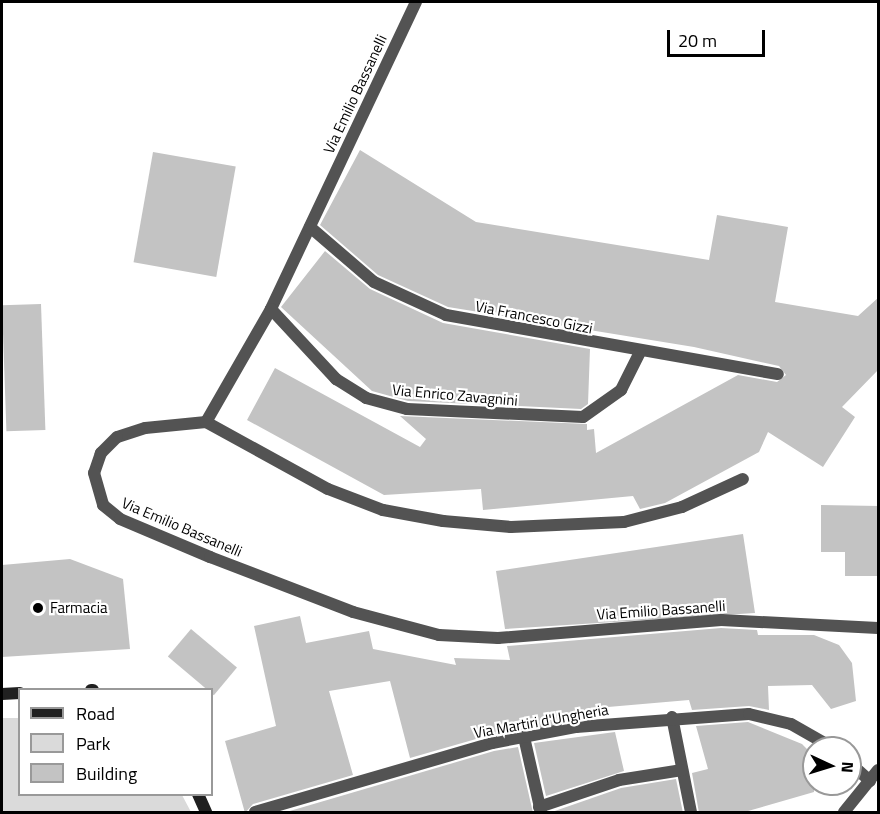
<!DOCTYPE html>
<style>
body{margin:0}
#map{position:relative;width:880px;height:814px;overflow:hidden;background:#fff;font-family:"Titillium Web",sans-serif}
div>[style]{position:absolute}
.green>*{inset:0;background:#dadada}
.building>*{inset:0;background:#c3c3c3;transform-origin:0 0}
.street>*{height:12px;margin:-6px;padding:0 6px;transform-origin:6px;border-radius:6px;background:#535353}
.secondary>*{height:12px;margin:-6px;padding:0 6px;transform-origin:6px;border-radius:6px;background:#202020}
.dots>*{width:16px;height:16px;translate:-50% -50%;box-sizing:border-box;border:3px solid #fff;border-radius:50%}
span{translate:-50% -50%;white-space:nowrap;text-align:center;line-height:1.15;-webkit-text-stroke:4.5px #fff;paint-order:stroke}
.street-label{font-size:15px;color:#000}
.poi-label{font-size:15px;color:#000}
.left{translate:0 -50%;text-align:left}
.frame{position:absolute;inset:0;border:3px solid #000;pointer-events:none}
.legend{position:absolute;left:18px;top:688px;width:195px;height:108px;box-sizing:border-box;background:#fff;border:2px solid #999;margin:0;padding:8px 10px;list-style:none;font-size:18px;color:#000}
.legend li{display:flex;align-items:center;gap:12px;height:30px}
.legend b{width:30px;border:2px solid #999}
.north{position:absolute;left:802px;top:736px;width:60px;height:60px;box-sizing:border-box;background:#fff;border:2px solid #999;border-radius:50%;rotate:94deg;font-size:16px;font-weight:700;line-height:24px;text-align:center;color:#000}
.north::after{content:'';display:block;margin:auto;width:21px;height:27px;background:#000;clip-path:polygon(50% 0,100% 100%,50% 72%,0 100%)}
.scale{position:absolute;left:667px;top:30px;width:98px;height:27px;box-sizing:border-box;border:3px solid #000;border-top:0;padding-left:8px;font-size:18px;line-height:21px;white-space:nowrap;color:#000;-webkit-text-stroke:4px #fff;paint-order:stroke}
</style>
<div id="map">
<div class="green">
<i style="clip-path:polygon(2px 718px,19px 718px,20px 794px,182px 795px,191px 812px,2px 812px)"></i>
</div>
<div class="building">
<i style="clip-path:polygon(360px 150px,476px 222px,709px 260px,717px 215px,788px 227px,775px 302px,858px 316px,879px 297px,879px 369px,842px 407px,855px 417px,823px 467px,768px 432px,759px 452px,665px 503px,640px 509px,633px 496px,483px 510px,481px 489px,384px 495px,247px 420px,275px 368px,420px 447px,426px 439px,400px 416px,587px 424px,587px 430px,594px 429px,596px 453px,738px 375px,777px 382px,786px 375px,779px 366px,694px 347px,448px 307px,378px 275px,320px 225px)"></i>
<i style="left:153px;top:152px;width:84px;height:112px;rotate:10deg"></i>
<i style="clip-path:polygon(325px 251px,370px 289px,443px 323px,590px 349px,588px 404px,581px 409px,408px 401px,372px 391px,281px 307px)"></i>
<i style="left:41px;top:304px;width:126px;height:39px;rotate:88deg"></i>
<i style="clip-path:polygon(821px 505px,879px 506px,879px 576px,845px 576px,845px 552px,821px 552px)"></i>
<i style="clip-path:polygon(743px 534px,755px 613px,505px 629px,496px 571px)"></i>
<i style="clip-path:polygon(70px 559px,123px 579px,130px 649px,2px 657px,2px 565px)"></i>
<i style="clip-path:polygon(300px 616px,306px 643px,369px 631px,373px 649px,456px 665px,454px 658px,510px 660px,507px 646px,721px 628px,757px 630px,758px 635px,814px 635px,839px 645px,852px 663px,856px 701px,831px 709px,812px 685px,768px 686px,769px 710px,749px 706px,692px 710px,689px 700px,608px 707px,610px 716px,490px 735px,410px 758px,390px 681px,329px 691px,353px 775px,253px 804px,245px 813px,225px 741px,276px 726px,254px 626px)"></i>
<i style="left:191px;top:629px;width:60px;height:36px;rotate:40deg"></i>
<i style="clip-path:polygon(748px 722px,802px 744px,814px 756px,814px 792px,741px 813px,699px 813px,692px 773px,708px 769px,696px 726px)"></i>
<i style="clip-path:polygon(615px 732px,624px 771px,546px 796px,534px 743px)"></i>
<i style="clip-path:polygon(518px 747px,533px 813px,283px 813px,494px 751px)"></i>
<i style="clip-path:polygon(676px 779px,683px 813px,549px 813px,621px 788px)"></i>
</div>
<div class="street">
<i style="left:416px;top:2px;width:340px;rotate:115.3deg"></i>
<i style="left:271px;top:309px;width:130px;rotate:119.9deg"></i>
<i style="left:206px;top:422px;width:61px;rotate:174.4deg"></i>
<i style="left:145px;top:428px;width:29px;rotate:162deg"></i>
<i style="left:117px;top:437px;width:23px;rotate:135deg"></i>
<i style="left:101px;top:453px;width:21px;rotate:109deg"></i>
<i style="left:94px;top:473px;width:33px;rotate:74deg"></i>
<i style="left:103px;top:505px;width:22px;rotate:39deg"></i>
<i style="left:120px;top:519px;width:98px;rotate:22.9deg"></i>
<i style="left:210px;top:557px;width:153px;rotate:21deg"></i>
<i style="left:353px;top:612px;width:89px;rotate:15deg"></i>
<i style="left:439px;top:635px;width:59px;rotate:2.9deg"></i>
<i style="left:498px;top:638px;width:224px;rotate:-4.6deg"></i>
<i style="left:721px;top:620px;width:157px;rotate:2.9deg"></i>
<i style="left:310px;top:227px;width:84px;rotate:40.7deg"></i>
<i style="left:374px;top:282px;width:79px;rotate:24.6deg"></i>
<i style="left:446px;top:315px;width:337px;rotate:10.1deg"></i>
<i style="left:271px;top:309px;width:96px;rotate:47.1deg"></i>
<i style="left:336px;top:379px;width:36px;rotate:32deg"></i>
<i style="left:366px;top:398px;width:42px;rotate:15deg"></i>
<i style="left:407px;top:409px;width:176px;rotate:2.6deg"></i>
<i style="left:583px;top:417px;width:47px;rotate:-35.4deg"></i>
<i style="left:621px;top:390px;width:42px;rotate:-63.4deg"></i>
<i style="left:206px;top:422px;width:139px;rotate:28.8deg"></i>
<i style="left:328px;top:489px;width:59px;rotate:20.9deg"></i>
<i style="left:383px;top:510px;width:61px;rotate:10.4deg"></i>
<i style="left:443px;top:521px;width:68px;rotate:5deg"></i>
<i style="left:511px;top:527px;width:113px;rotate:-2.5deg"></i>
<i style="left:624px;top:522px;width:60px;rotate:-14.5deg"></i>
<i style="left:682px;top:507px;width:67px;rotate:-24.7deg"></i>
<i style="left:672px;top:717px;width:97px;rotate:78.7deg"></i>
<i style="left:524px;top:737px;width:77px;rotate:77.2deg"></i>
<i style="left:850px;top:763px;width:27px;rotate:42deg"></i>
<i style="left:539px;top:807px;width:84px;rotate:-18.6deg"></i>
<i style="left:619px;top:780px;width:64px;rotate:-9deg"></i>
<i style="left:255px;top:812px;width:247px;rotate:-16.2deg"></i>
<i style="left:492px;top:743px;width:86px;rotate:-10.8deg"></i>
<i style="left:576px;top:727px;width:173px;rotate:-4.3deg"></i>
<i style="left:749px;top:714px;width:43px;rotate:13.4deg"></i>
<i style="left:791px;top:724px;width:48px;rotate:29.7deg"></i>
<i style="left:844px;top:812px;width:54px;rotate:-51deg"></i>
</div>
<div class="secondary">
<i style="left:91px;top:690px;width:2px"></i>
<i style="left:2px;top:694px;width:18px;rotate:-3deg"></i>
<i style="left:198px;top:794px;width:20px;rotate:66deg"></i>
</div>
<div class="dots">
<i style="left:38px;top:608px;background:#000"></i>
</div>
<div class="street-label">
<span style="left:355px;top:94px;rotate:-65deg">Via Emilio Bassanelli</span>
<span style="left:534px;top:317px;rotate:11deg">Via Francesco Gizzi</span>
<span style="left:455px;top:395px;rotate:5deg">Via Enrico Zavagnini</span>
<span style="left:182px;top:527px;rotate:23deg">Via Emilio Bassanelli</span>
<span style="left:661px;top:610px;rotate:-4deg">Via Emilio Bassanelli</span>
<span style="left:541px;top:721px;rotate:-10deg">Via Martiri d'Ungheria</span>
</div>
<div class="poi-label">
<span class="left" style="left:50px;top:608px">Farmacia</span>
</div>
<div class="frame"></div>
<ul class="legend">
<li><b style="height:8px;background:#202020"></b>Road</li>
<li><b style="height:16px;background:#dadada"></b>Park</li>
<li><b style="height:16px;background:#c3c3c3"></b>Building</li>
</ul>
<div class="north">N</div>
<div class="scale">20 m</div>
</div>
